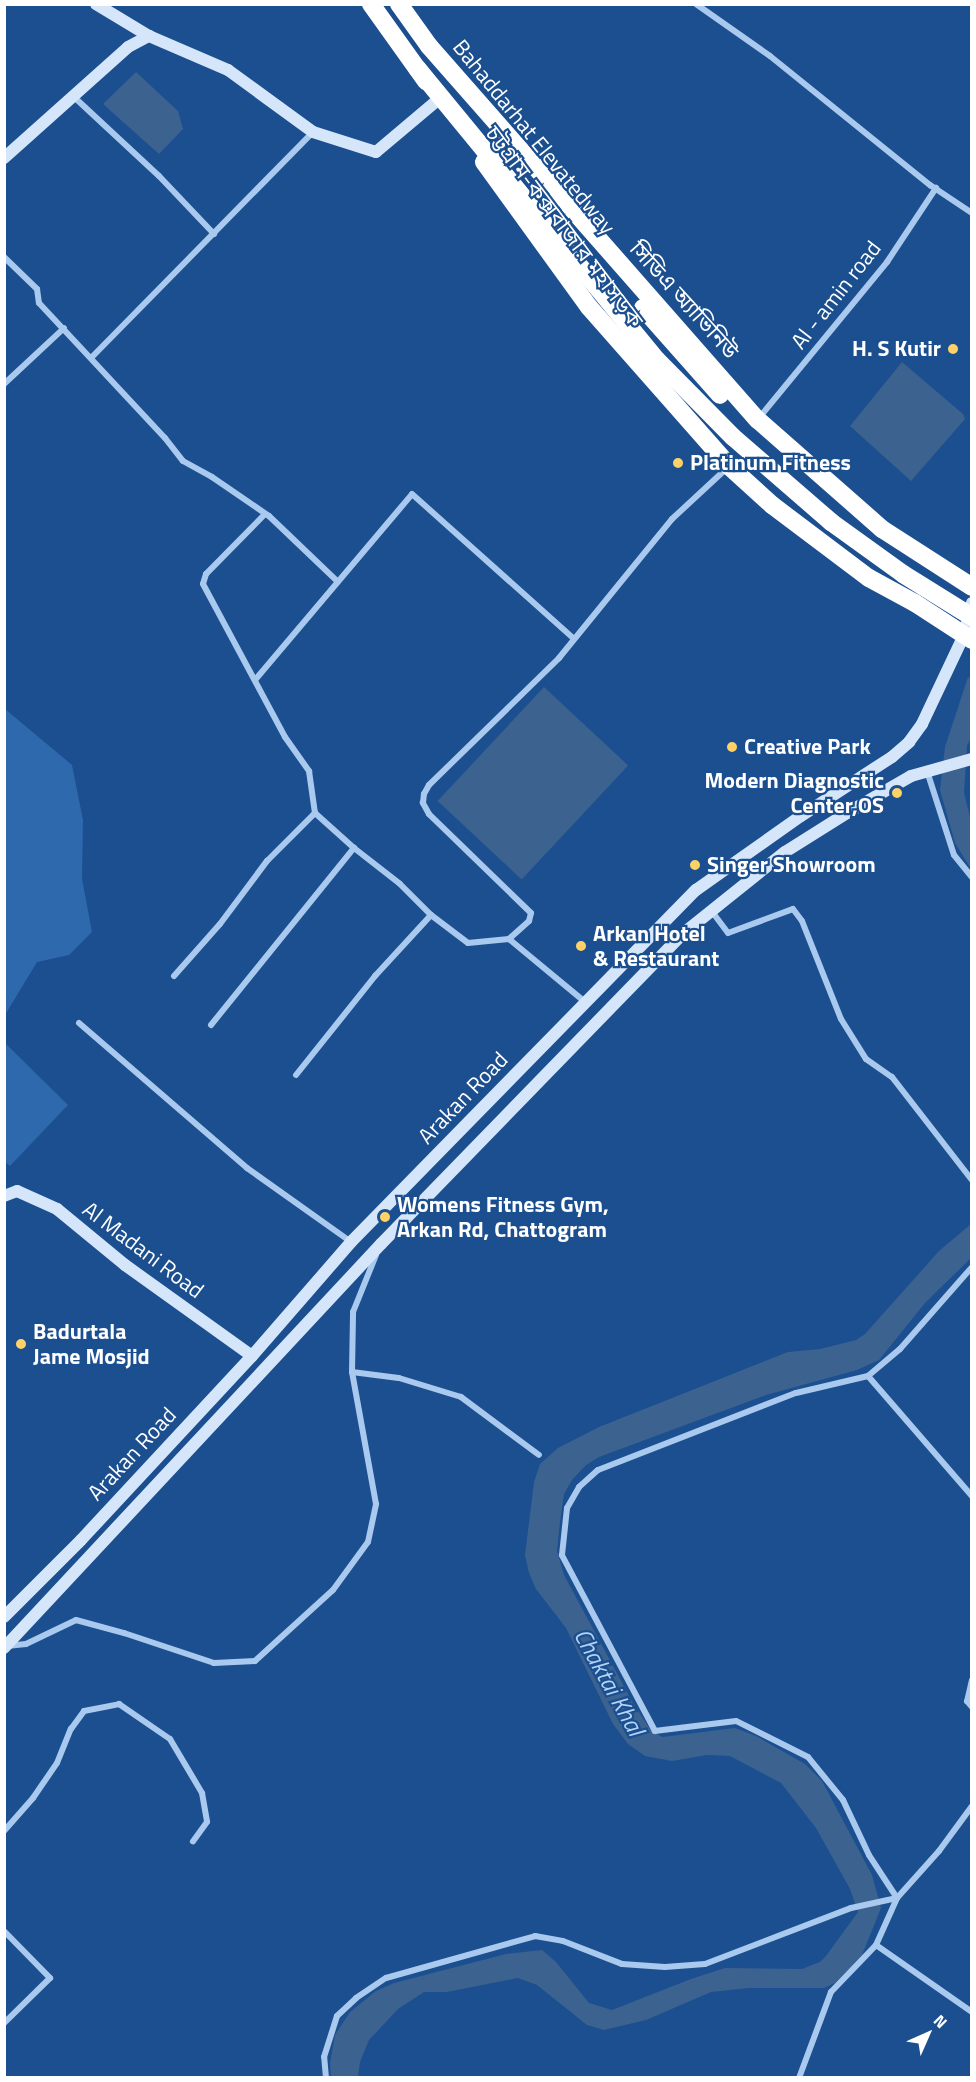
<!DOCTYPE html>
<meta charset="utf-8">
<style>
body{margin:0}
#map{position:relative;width:976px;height:2082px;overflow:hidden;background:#1b4f8f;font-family:"Titillium Web","Noto Sans Bengali",sans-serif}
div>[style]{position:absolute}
.green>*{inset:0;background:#2e69ad}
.water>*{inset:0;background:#3c6290;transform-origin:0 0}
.street>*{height:6px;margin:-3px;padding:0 3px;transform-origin:3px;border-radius:3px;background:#a9c9ee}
.secondary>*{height:12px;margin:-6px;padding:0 6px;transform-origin:6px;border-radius:6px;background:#d6e6fa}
.highway>*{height:18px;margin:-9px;padding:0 9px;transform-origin:9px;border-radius:9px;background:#fff}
.highway-bridge>*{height:18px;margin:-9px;padding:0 9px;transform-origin:9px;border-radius:9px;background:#fff}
.dots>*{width:16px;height:16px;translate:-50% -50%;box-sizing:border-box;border:3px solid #1b4f8f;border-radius:50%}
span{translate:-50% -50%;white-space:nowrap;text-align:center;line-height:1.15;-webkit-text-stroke:4.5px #1b4f8f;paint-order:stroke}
.street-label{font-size:22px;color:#fff}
.poi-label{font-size:22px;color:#fff;font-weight:700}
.right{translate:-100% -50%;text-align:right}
.left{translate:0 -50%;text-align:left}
.water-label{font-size:24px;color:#b5d3f5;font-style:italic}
.frame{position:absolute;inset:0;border:6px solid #fff;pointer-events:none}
.north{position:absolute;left:898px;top:2004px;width:60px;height:60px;-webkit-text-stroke:4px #1b4f8f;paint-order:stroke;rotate:45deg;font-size:16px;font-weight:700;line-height:24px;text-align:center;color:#fff}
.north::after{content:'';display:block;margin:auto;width:21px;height:27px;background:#fff;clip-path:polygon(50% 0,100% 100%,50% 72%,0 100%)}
</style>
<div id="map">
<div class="green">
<i style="clip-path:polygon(5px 709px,72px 765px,83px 820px,82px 879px,92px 932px,69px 955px,37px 962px,5px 1015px)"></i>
<i style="clip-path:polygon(4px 1042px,68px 1105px,10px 1166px,4px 1161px)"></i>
</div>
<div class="water">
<i style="clip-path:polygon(136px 72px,178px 111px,183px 129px,159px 154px,103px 104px)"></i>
<i style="clip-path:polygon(902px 362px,963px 414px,965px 419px,911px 481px,850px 426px)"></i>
<i style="clip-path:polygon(968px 677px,971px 679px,972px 735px,967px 746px,964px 793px,971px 821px,971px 869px,955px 843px,940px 790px,945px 747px)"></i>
<i style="left:544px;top:687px;width:115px;height:156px;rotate:43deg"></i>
<i style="clip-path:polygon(971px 1224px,971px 1258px,925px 1303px,879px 1360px,857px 1370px,766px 1395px,599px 1457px,586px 1465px,572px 1480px,564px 1494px,560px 1522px,557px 1551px,564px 1575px,633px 1703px,650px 1729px,662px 1737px,735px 1728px,756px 1736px,805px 1764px,822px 1781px,872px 1875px,881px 1908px,862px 1955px,835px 1983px,824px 1988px,749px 1988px,711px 1992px,646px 2020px,604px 2030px,587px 2025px,537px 1985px,518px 1978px,447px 1992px,424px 1992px,398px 2009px,369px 2040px,360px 2062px,358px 2077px,331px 2078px,330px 2063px,335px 2035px,350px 2012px,376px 1991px,394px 1983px,506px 1954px,542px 1950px,556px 1962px,589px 2003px,612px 2010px,691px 1979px,725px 1968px,802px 1969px,820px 1962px,826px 1956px,858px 1912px,850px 1889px,816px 1828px,781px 1783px,730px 1756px,707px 1755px,672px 1761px,645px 1756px,628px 1744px,613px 1724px,566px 1628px,536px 1589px,529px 1573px,525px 1555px,534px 1482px,540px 1464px,558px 1448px,599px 1427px,788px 1352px,820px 1349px,856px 1340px,865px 1334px,939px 1251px)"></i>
</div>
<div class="street">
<i style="left:696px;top:4px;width:90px;rotate:35.1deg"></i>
<i style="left:770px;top:56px;width:206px;rotate:38.9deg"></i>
<i style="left:930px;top:185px;width:50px;rotate:33.7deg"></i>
<i style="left:74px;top:97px;width:116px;rotate:42.9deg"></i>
<i style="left:159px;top:176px;width:80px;rotate:46.5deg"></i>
<i style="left:4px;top:257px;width:46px;rotate:44.1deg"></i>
<i style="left:37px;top:289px;width:14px;rotate:82deg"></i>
<i style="left:39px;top:303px;width:185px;rotate:47deg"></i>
<i style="left:165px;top:438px;width:29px;rotate:52deg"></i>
<i style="left:183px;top:461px;width:33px;rotate:29deg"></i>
<i style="left:212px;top:477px;width:69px;rotate:34.4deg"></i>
<i style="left:269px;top:516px;width:95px;rotate:43.7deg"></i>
<i style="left:91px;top:358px;width:317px;rotate:-45.5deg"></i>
<i style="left:4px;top:384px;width:82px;rotate:-43deg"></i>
<i style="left:759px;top:418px;width:202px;rotate:-50.6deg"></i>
<i style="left:887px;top:262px;width:89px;rotate:-56.5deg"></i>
<i style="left:265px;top:514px;width:84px;rotate:134.5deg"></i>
<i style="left:206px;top:574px;width:10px;rotate:107deg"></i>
<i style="left:203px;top:584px;width:174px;rotate:61.8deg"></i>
<i style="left:285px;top:737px;width:42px;rotate:54.8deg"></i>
<i style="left:309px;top:771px;width:42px;rotate:81.9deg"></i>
<i style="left:255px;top:680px;width:243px;rotate:-49.8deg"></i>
<i style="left:412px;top:494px;width:217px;rotate:41.8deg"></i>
<i style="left:927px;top:771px;width:88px;rotate:72.2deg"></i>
<i style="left:954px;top:855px;width:28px;rotate:51deg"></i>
<i style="left:710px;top:909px;width:30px;rotate:53deg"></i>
<i style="left:728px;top:933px;width:69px;rotate:-20.3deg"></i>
<i style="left:793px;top:909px;width:15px;rotate:53deg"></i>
<i style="left:802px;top:921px;width:105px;rotate:68.3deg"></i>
<i style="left:841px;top:1019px;width:47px;rotate:58deg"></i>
<i style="left:866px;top:1059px;width:32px;rotate:35deg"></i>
<i style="left:892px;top:1077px;width:130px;rotate:52.2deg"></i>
<i style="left:509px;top:939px;width:27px;rotate:-42deg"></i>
<i style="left:529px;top:921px;width:8px;rotate:-76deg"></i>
<i style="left:531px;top:913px;width:142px;rotate:-135.9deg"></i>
<i style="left:429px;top:814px;width:13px;rotate:-119deg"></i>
<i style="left:423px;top:803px;width:9px;rotate:-84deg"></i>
<i style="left:424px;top:794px;width:10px;rotate:-61deg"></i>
<i style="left:429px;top:785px;width:182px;rotate:-44.3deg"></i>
<i style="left:559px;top:658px;width:179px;rotate:-50.9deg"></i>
<i style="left:672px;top:519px;width:75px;rotate:-42.8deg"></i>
<i style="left:174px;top:976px;width:69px;rotate:-48.5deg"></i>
<i style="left:220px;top:924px;width:79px;rotate:-53.3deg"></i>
<i style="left:267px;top:861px;width:68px;rotate:-45deg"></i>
<i style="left:315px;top:813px;width:52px;rotate:41.9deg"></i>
<i style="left:79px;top:1023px;width:222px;rotate:40.8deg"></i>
<i style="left:247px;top:1168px;width:128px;rotate:35.4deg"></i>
<i style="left:211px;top:1025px;width:228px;rotate:-51.1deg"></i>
<i style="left:354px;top:848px;width:58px;rotate:38deg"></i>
<i style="left:400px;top:884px;width:44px;rotate:45deg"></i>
<i style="left:296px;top:1075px;width:127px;rotate:-51.4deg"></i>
<i style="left:375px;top:976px;width:83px;rotate:-47.4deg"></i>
<i style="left:431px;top:915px;width:46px;rotate:37.1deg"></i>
<i style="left:468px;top:943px;width:41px;rotate:-5.6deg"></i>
<i style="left:509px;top:939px;width:97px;rotate:39.6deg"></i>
<i style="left:352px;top:1372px;width:47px;rotate:7.3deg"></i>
<i style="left:399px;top:1378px;width:65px;rotate:17deg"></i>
<i style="left:461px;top:1397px;width:97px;rotate:36.6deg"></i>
<i style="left:868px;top:1376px;width:159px;rotate:49.1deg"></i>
<i style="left:7px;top:1646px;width:19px;rotate:-6deg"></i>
<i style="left:26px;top:1644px;width:55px;rotate:-25.6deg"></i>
<i style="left:76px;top:1620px;width:50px;rotate:15.2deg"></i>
<i style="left:124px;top:1633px;width:95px;rotate:18.4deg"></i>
<i style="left:214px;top:1663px;width:41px;rotate:-2.8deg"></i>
<i style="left:255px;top:1661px;width:105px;rotate:-42.3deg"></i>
<i style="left:333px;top:1590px;width:59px;rotate:-53.9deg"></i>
<i style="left:368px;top:1542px;width:39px;rotate:-78deg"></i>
<i style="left:376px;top:1504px;width:134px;rotate:-100.3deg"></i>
<i style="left:352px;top:1372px;width:60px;rotate:-89deg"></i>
<i style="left:353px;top:1312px;width:61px;rotate:-68deg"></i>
<i style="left:972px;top:1680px;width:22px;rotate:103deg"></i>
<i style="left:967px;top:1701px;width:8px;rotate:50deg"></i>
<i style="left:4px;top:1831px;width:44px;rotate:-48.7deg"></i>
<i style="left:33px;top:1798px;width:42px;rotate:-55.6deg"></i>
<i style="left:57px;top:1763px;width:37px;rotate:-68deg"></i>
<i style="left:71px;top:1729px;width:22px;rotate:-54deg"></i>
<i style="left:84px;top:1711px;width:36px;rotate:-11deg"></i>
<i style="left:119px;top:1704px;width:62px;rotate:34.5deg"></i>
<i style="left:170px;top:1739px;width:63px;rotate:59.3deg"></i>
<i style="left:202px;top:1793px;width:29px;rotate:80deg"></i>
<i style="left:207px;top:1822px;width:24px;rotate:126deg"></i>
<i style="left:897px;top:1898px;width:51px;rotate:-123.1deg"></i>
<i style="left:869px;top:1855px;width:61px;rotate:-115.3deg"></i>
<i style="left:843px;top:1800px;width:55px;rotate:-129.1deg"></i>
<i style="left:808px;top:1757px;width:80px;rotate:-153.4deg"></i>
<i style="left:736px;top:1721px;width:82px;rotate:173deg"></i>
<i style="left:655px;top:1731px;width:199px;rotate:-117.9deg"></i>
<i style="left:562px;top:1555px;width:47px;rotate:-83.9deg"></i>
<i style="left:567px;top:1508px;width:24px;rotate:-60deg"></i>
<i style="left:579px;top:1487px;width:25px;rotate:-42deg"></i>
<i style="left:598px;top:1470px;width:212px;rotate:-21.3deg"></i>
<i style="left:796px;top:1393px;width:74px;rotate:-13.3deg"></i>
<i style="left:868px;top:1376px;width:42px;rotate:-40.2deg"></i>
<i style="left:900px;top:1349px;width:109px;rotate:-48.7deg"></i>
<i style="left:4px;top:1931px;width:66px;rotate:45.6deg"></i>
<i style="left:50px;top:1978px;width:64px;rotate:135.6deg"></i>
<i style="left:876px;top:1945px;width:117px;rotate:34.9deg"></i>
<i style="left:326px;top:2078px;width:21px;rotate:-95deg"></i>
<i style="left:324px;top:2057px;width:43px;rotate:-72.4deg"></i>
<i style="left:337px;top:2016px;width:26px;rotate:-43deg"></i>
<i style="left:356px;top:1998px;width:36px;rotate:-34deg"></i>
<i style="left:386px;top:1978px;width:155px;rotate:-15.7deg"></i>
<i style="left:535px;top:1936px;width:28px;rotate:10deg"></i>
<i style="left:563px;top:1941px;width:63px;rotate:21.3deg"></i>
<i style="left:622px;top:1964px;width:43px;rotate:4deg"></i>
<i style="left:665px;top:1967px;width:40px;rotate:-4.3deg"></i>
<i style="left:705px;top:1964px;width:156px;rotate:-21deg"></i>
<i style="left:851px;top:1908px;width:47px;rotate:-12.3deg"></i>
<i style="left:799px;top:2078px;width:92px;rotate:-69.6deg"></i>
<i style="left:831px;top:1992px;width:65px;rotate:-46.2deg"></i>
<i style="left:876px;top:1945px;width:51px;rotate:-65.9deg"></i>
<i style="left:897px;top:1898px;width:63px;rotate:-48.2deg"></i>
<i style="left:939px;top:1851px;width:56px;rotate:-53.7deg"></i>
</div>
<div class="secondary">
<i style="left:96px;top:4px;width:62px;rotate:31.1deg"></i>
<i style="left:149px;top:36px;width:86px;rotate:23.3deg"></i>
<i style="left:228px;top:70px;width:105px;rotate:36.1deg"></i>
<i style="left:313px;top:132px;width:66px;rotate:17.6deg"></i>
<i style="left:376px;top:152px;width:82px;rotate:-40.1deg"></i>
<i style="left:4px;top:158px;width:166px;rotate:-41.8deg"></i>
<i style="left:128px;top:47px;width:24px;rotate:-28deg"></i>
<i style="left:4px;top:1196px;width:14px;rotate:-21deg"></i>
<i style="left:17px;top:1191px;width:44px;rotate:24.2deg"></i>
<i style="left:57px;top:1209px;width:88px;rotate:39.5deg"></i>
<i style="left:125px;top:1265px;width:156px;rotate:35.6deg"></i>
<i style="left:4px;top:1617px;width:109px;rotate:-45deg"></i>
<i style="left:81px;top:1540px;width:251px;rotate:-47.1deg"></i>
<i style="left:252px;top:1356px;width:151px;rotate:-49deg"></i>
<i style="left:351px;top:1242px;width:493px;rotate:-45.6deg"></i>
<i style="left:696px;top:890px;width:128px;rotate:-35.2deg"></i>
<i style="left:801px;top:816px;width:108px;rotate:-33deg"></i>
<i style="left:892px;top:757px;width:23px;rotate:-41deg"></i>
<i style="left:909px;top:742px;width:22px;rotate:-54deg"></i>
<i style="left:922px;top:724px;width:98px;rotate:-64.7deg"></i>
<i style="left:964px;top:635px;width:33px;rotate:-76deg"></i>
<i style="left:4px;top:1648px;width:553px;rotate:-46.98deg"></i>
<i style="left:381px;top:1244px;width:429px;rotate:-45.8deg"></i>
<i style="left:680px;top:936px;width:134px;rotate:-38.7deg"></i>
<i style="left:785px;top:852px;width:73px;rotate:-32.2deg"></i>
<i style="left:847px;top:813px;width:74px;rotate:-30deg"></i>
<i style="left:911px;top:776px;width:63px;rotate:-15.6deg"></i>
</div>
<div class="highway">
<i style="left:371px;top:4px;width:95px;rotate:54.5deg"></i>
<i style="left:399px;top:4px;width:52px;rotate:54.5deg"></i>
<i style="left:429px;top:46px;width:498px;rotate:48.7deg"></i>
<i style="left:758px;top:420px;width:165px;rotate:41.3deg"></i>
<i style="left:882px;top:529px;width:107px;rotate:32.8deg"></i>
<i style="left:484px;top:162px;width:179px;rotate:54.1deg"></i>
<i style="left:589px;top:307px;width:212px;rotate:48.6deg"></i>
<i style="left:729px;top:466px;width:58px;rotate:42.2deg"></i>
<i style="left:772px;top:505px;width:121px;rotate:37deg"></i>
<i style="left:869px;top:578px;width:52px;rotate:28.5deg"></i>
<i style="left:915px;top:603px;width:68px;rotate:33deg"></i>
<i style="left:643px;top:308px;width:116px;rotate:48.5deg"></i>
</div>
<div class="highway-bridge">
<i style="left:417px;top:68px;width:378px;rotate:50.6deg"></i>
<i style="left:657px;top:360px;width:108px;rotate:45.4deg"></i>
<i style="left:733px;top:437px;width:130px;rotate:40.9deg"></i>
<i style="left:831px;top:522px;width:89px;rotate:35.8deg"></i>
<i style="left:903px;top:574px;width:81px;rotate:31.9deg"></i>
</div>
<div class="dots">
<i style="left:953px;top:349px;background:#ffd166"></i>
<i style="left:678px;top:463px;background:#ffd166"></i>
<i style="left:732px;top:747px;background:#ffd166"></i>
<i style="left:897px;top:793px;background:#ffd166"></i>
<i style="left:695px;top:865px;background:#ffd166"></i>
<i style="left:581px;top:946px;background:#ffd166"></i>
<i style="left:385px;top:1217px;background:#ffd166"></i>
<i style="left:21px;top:1344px;background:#ffd166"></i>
</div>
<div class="street-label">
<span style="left:534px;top:137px;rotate:51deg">Bahaddarhat Elevatedway</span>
<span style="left:564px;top:227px;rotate:53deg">চট্টগ্রাম-কক্সবাজার মহাসড়ক</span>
<span style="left:836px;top:295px;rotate:-52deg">Al - amin road</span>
<span style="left:684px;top:300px;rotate:48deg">সিডিএ অ্যাভিনিউ</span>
<span style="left:463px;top:1098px;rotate:-46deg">Arakan Road</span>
<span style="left:143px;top:1250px;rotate:37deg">Al Madani Road</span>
<span style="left:132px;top:1454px;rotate:-47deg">Arakan Road</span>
</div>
<div class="poi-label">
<span class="right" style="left:941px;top:349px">H. S Kutir</span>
<span class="left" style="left:690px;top:463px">Platinum Fitness</span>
<span class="left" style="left:744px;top:747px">Creative Park</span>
<span class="right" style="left:884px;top:793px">Modern Diagnostic<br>Center,OS</span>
<span class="left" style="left:707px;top:865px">Singer Showroom</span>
<span class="left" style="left:593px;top:946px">Arkan Hotel<br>&amp; Restaurant</span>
<span class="left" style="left:397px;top:1217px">Womens Fitness Gym,<br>Arkan Rd, Chattogram</span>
<span class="left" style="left:33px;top:1344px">Badurtala<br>Jame Mosjid</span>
</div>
<div class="water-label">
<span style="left:609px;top:1682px;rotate:61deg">Chaktai Khal</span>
</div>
<div class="frame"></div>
<div class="north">N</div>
</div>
